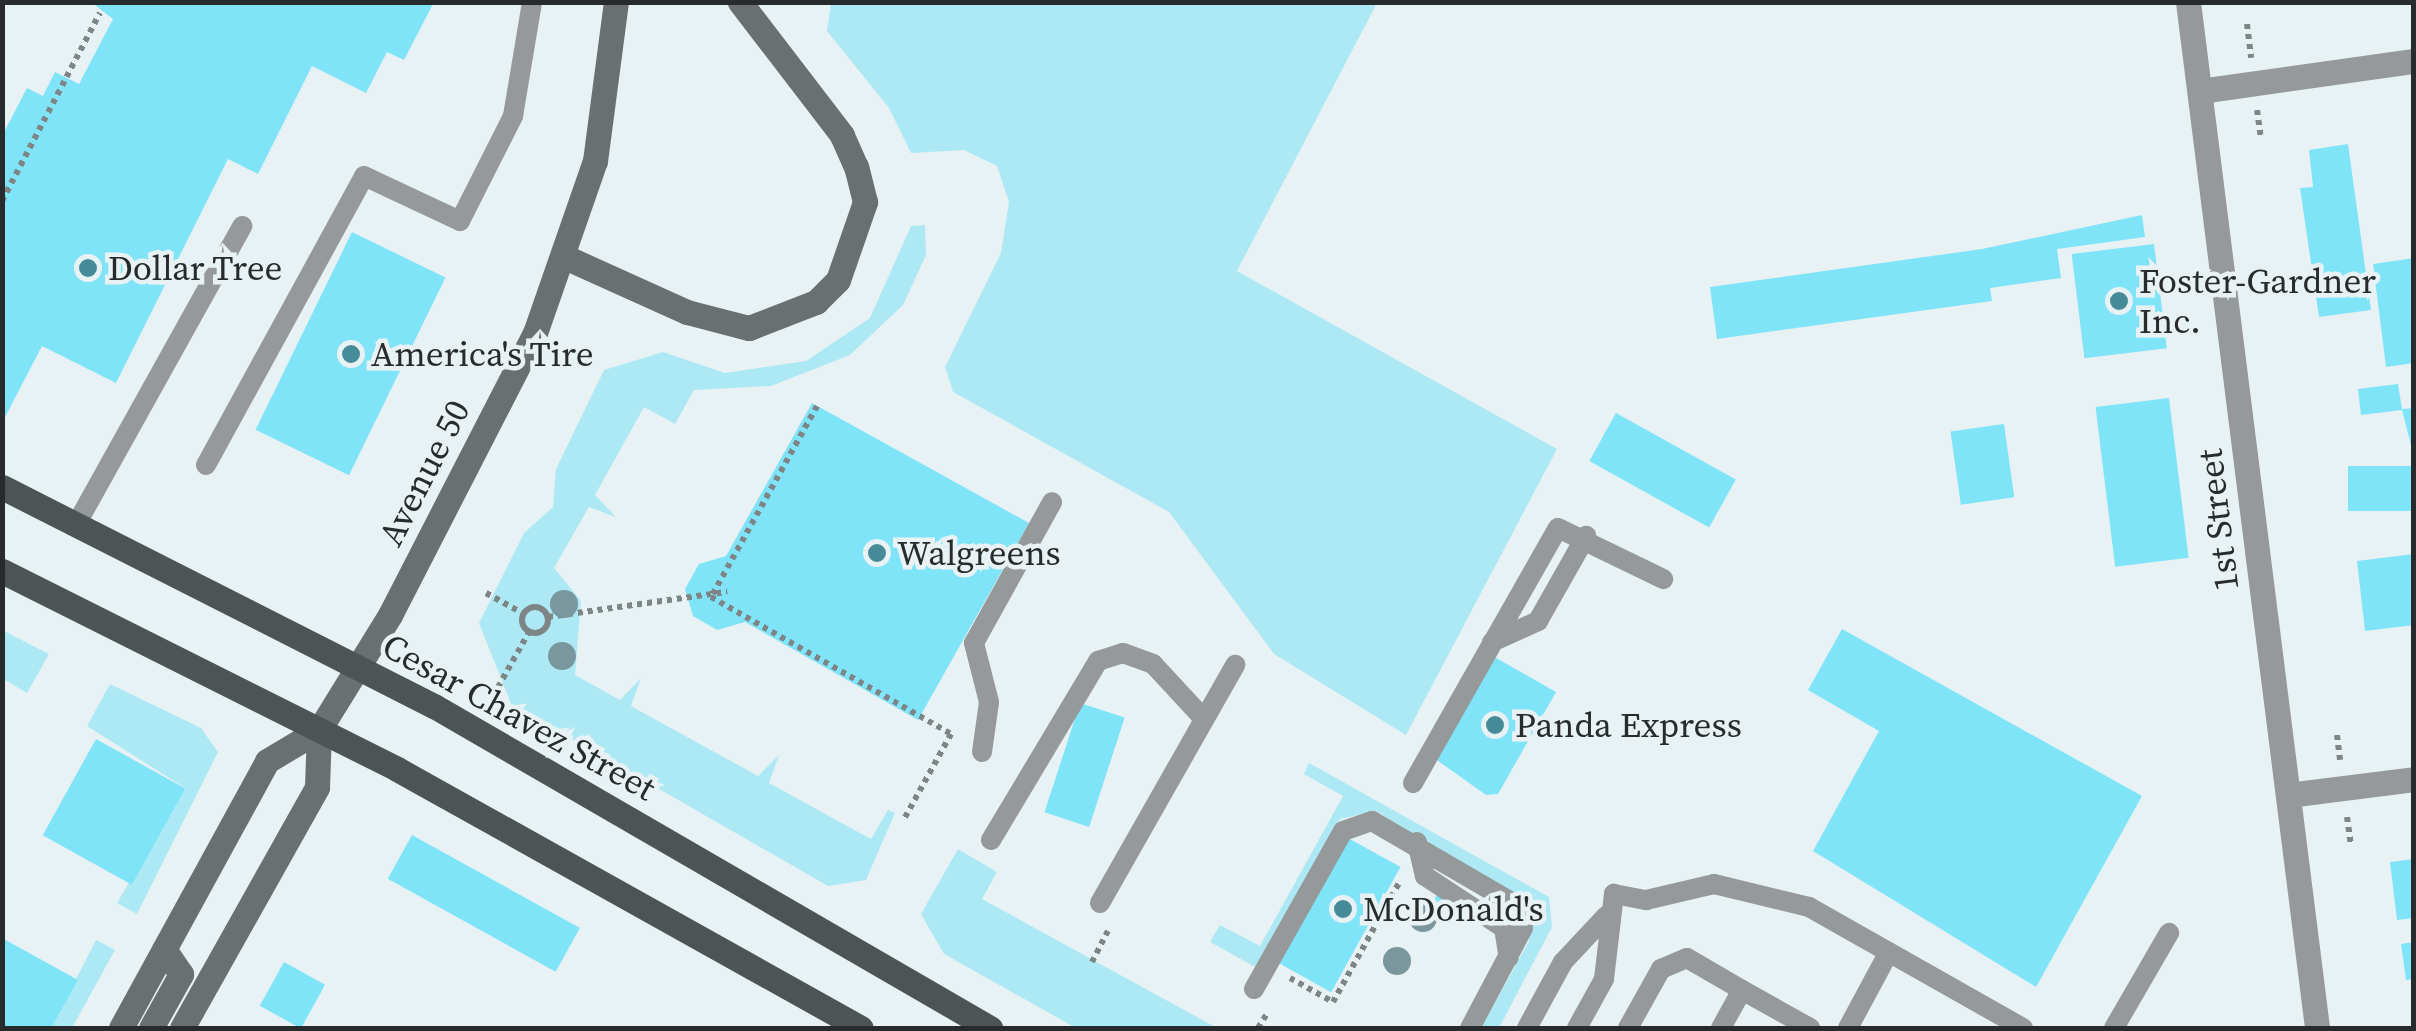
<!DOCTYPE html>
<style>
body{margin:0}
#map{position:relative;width:2416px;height:1031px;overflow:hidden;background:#e8f2f4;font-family:"Source Serif 4",serif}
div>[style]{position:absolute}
.green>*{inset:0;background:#ade9f5}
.building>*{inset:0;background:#7fe4f8;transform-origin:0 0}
.path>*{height:6px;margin-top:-3px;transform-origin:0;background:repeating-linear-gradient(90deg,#7e8586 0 5px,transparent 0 10px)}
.path>.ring{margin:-3px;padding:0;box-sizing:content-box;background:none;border:6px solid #7e8586;border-radius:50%}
.lane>*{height:20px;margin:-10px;padding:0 10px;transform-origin:10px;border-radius:10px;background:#95999a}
.street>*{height:25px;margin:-12.5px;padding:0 12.5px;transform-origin:12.5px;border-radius:12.5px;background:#95999a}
.secondary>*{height:25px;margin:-12.5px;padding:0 12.5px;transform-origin:12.5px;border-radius:12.5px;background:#6a7072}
.primary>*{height:25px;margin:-12.5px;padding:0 12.5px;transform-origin:12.5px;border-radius:12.5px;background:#4c5455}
.trees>*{width:28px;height:28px;margin:-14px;border-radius:50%;background:#7a979d}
.dots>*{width:28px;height:28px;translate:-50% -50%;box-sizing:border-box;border:5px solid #e8f2f4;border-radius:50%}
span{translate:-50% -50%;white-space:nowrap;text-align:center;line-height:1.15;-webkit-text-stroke:9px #e8f2f4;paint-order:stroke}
.poi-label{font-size:35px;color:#272b2b}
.left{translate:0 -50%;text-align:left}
.street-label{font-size:35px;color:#272b2b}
.frame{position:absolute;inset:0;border:5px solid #272b2b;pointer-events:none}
</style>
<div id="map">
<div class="green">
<i style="clip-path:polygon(831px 3px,1377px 3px,1237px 271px,1557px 449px,1406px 735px,1274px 654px,1169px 512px,953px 392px,945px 367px,1001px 253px,1009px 202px,997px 166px,964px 150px,911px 153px,889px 108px,827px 31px)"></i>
<i style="clip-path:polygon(925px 225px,926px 255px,903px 305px,850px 355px,771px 386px,694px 390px,675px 424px,644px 407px,595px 495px,616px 517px,589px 507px,554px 568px,581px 601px,575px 675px,620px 700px,641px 678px,631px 706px,758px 776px,779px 755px,769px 783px,871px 839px,888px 810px,895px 813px,866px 880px,828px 886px,511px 704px,479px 623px,524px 533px,553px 507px,556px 469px,604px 370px,663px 352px,725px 373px,806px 361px,870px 318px,911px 226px)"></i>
<i style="clip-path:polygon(2px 630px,49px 654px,27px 693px,3px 679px)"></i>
<i style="clip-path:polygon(110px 684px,201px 728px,218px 752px,137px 914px,117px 903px,185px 788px,87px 726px)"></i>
<i style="clip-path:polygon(1309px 763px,1549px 897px,1552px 927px,1499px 1028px,1481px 1028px,1529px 941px,1528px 905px,1376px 811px,1340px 819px,1257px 968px,1210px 942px,1220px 925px,1260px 946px,1343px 796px,1304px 774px)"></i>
<i style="clip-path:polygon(958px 849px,997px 872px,982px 899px,1217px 1028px,1076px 1028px,944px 954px,921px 914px)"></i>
<i style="clip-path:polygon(96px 940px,115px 950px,72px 1028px,51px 1028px)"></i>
</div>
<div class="building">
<i style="clip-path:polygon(91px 2px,434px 2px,404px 60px,387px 52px,366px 93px,312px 66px,258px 174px,228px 159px,116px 383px,42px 346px,2px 423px,2px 136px,27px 88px,43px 96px,55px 72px,79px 84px,113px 19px)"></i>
<i style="clip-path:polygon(2348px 144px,2371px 310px,2319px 317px,2300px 188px,2313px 187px,2309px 150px)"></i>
<i style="clip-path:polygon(2142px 215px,2145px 237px,2057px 249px,2061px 278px,1990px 288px,1992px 301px,1717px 339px,1710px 287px,1982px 249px)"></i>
<i style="left:352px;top:232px;width:104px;height:220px;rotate:26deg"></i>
<i style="left:2154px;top:244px;width:105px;height:83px;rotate:83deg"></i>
<i style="clip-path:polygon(2414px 258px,2414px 363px,2386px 367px,2373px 264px)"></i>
<i style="clip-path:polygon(2398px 384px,2402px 409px,2414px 408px,2414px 457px,2402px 410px,2361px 415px,2358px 389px)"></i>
<i style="left:2169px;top:398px;width:161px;height:74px;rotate:83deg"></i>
<i style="clip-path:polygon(812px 403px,1029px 523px,918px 720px,745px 622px,717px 630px,693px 616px,685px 589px,699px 564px,726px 556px)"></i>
<i style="left:1616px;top:413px;width:137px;height:55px;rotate:29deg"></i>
<i style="left:2004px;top:424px;width:74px;height:54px;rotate:82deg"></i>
<i style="left:2414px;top:466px;width:45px;height:66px;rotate:90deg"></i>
<i style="clip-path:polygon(2414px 554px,2414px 625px,2365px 631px,2357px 561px)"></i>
<i style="clip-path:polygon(1842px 629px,2142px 796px,2036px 987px,1813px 851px,1879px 731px,1808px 690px)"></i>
<i style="clip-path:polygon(1491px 655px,1556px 692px,1498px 794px,1486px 795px,1434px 758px)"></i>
<i style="left:1080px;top:703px;width:47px;height:115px;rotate:18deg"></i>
<i style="left:96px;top:739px;width:102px;height:110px;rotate:29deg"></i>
<i style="left:412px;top:835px;width:192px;height:50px;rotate:29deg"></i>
<i style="left:1348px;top:838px;width:60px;height:143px;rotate:29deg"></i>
<i style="clip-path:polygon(2414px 859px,2414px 918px,2397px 920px,2390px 862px)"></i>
<i style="left:1437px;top:894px;width:11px;height:16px;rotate:27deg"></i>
<i style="clip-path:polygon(2px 938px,78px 980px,51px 1028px,2px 1028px)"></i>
<i style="clip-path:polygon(2414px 942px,2414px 979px,2406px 980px,2401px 944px)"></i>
<i style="left:284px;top:962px;width:47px;height:50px;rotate:29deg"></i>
</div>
<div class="path">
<i style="left:2247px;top:24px;width:34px;rotate:83deg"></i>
<i style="left:2257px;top:110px;width:28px;rotate:82deg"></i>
<i style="left:2px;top:201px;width:212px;rotate:-62.5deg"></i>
<i style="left:817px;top:406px;width:218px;rotate:119deg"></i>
<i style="left:711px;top:597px;width:276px;rotate:29.7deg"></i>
<i style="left:951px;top:734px;width:99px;rotate:118.9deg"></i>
<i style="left:486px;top:593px;width:43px;rotate:28.9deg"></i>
<i class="ring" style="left:522px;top:607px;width:20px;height:20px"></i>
<i style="left:548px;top:617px;width:181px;rotate:-8deg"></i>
<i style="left:493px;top:696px;width:73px;rotate:-60.6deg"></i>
<i style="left:2337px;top:735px;width:25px;rotate:83deg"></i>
<i style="left:2347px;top:817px;width:28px;rotate:82deg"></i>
<i style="left:1092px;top:962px;width:39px;rotate:-63deg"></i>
<i style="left:1290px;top:978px;width:49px;rotate:29.2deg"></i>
<i style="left:1333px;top:1002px;width:138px;rotate:-61deg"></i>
<i style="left:1258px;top:1028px;width:19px;rotate:-58deg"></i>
</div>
<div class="lane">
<i style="left:206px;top:465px;width:329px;rotate:-61.3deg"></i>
<i style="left:364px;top:176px;width:106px;rotate:25.1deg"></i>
<i style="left:460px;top:221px;width:118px;rotate:-63.2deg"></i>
<i style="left:513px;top:116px;width:116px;rotate:-80.5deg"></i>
<i style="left:77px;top:523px;width:340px;rotate:-60.9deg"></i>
<i style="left:1492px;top:642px;width:51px;rotate:-24.5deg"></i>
<i style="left:1538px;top:621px;width:98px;rotate:-60.5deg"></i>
<i style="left:982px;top:752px;width:50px;rotate:-82deg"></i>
<i style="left:989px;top:702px;width:61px;rotate:-104.3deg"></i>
<i style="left:974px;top:643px;width:161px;rotate:-61deg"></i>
<i style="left:1413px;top:783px;width:293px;rotate:-60.4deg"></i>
<i style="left:1558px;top:528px;width:117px;rotate:25.9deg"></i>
<i style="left:991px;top:840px;width:209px;rotate:-59.1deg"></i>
<i style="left:1098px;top:661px;width:26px;rotate:-18deg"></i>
<i style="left:1123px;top:653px;width:32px;rotate:20deg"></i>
<i style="left:1153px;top:664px;width:75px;rotate:47.2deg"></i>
<i style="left:1417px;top:842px;width:35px;rotate:77deg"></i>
<i style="left:1425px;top:876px;width:95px;rotate:33.4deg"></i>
<i style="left:1504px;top:928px;width:30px;rotate:81deg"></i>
<i style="left:1100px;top:903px;width:274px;rotate:-60.4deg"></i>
<i style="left:1254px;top:989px;width:181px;rotate:-60.6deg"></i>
<i style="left:1343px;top:831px;width:31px;rotate:-19deg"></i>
<i style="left:1372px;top:821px;width:171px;rotate:30.2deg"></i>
<i style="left:1520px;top:907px;width:21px;rotate:82deg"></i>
<i style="left:1523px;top:928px;width:113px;rotate:117.9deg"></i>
<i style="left:1527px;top:1028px;width:75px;rotate:-61.4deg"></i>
<i style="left:1563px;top:962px;width:63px;rotate:-46.9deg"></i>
<i style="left:1577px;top:1028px;width:56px;rotate:-61.1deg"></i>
<i style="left:1604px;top:979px;width:86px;rotate:-83.3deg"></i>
<i style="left:1614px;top:894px;width:33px;rotate:11deg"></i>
<i style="left:1646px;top:900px;width:70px;rotate:-13.2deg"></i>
<i style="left:1714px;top:884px;width:98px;rotate:13.6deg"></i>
<i style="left:1809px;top:907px;width:246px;rotate:29.5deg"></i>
<i style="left:1628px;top:1028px;width:68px;rotate:-60.8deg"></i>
<i style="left:1661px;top:969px;width:28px;rotate:-23deg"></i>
<i style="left:1687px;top:958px;width:64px;rotate:30.2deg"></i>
<i style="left:1721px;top:1028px;width:43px;rotate:-61.1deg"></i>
<i style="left:1742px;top:990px;width:78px;rotate:29.2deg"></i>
<i style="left:1848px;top:1028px;width:86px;rotate:-61.7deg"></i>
<i style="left:2114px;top:1028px;width:110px;rotate:-59.9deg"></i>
</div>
<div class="street">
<i style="left:2188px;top:2px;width:1034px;rotate:82.83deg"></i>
<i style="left:2200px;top:91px;width:216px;rotate:-8deg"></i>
<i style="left:2288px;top:795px;width:127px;rotate:-7.2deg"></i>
</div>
<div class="secondary">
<i style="left:565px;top:257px;width:134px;rotate:24.3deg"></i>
<i style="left:687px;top:312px;width:64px;rotate:14.5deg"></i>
<i style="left:749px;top:328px;width:72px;rotate:-21.2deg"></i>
<i style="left:816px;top:302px;width:31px;rotate:-45deg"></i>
<i style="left:838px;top:280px;width:83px;rotate:-70.9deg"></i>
<i style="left:865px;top:202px;width:36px;rotate:-104deg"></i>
<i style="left:856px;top:167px;width:35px;rotate:-114deg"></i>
<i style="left:842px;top:135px;width:168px;rotate:-127.5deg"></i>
<i style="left:121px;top:1028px;width:304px;rotate:-61.3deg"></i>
<i style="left:267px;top:761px;width:61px;rotate:-30.8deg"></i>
<i style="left:319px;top:730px;width:135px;rotate:-58.3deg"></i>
<i style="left:390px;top:615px;width:317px;rotate:-62.8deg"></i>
<i style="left:535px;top:333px;width:182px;rotate:-70.8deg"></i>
<i style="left:595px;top:161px;width:160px;rotate:-82.5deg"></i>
<i style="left:151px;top:1028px;width:62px;rotate:-60.9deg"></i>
<i style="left:181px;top:974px;width:30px;rotate:-124deg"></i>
<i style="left:182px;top:1028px;width:276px;rotate:-60.7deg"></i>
<i style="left:317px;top:787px;width:57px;rotate:-88deg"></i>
</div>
<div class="primary">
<i style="left:2px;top:487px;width:484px;rotate:26.9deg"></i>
<i style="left:434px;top:706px;width:643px;rotate:30.08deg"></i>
<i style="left:2px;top:571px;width:442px;rotate:26.6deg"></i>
<i style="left:397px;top:769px;width:531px;rotate:29.17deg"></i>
</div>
<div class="trees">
<i style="left:564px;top:604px"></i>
<i style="left:562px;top:656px"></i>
<i style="left:1423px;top:918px"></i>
<i style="left:1397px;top:961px"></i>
</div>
<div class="dots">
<i style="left:88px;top:268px;background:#468b98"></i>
<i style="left:2119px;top:301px;background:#468b98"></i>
<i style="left:351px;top:354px;background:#468b98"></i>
<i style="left:877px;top:553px;background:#468b98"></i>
<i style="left:1495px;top:725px;background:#468b98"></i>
<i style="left:1343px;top:909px;background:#468b98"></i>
</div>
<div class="poi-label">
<span class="left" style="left:108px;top:268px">Dollar Tree</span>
<span class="left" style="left:2139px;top:301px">Foster-Gardner<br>Inc.</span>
<span class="left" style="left:371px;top:354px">America's Tire</span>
<span class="left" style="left:897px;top:553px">Walgreens</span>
<span class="left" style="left:1515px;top:725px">Panda Express</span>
<span class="left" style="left:1363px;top:909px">McDonald's</span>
</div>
<div class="street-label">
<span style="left:424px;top:473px;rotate:-63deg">Avenue 50</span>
<span style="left:2218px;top:520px;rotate:-97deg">1st Street</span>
<span style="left:519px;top:717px;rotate:29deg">Cesar Chavez Street</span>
</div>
<div class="frame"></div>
</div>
